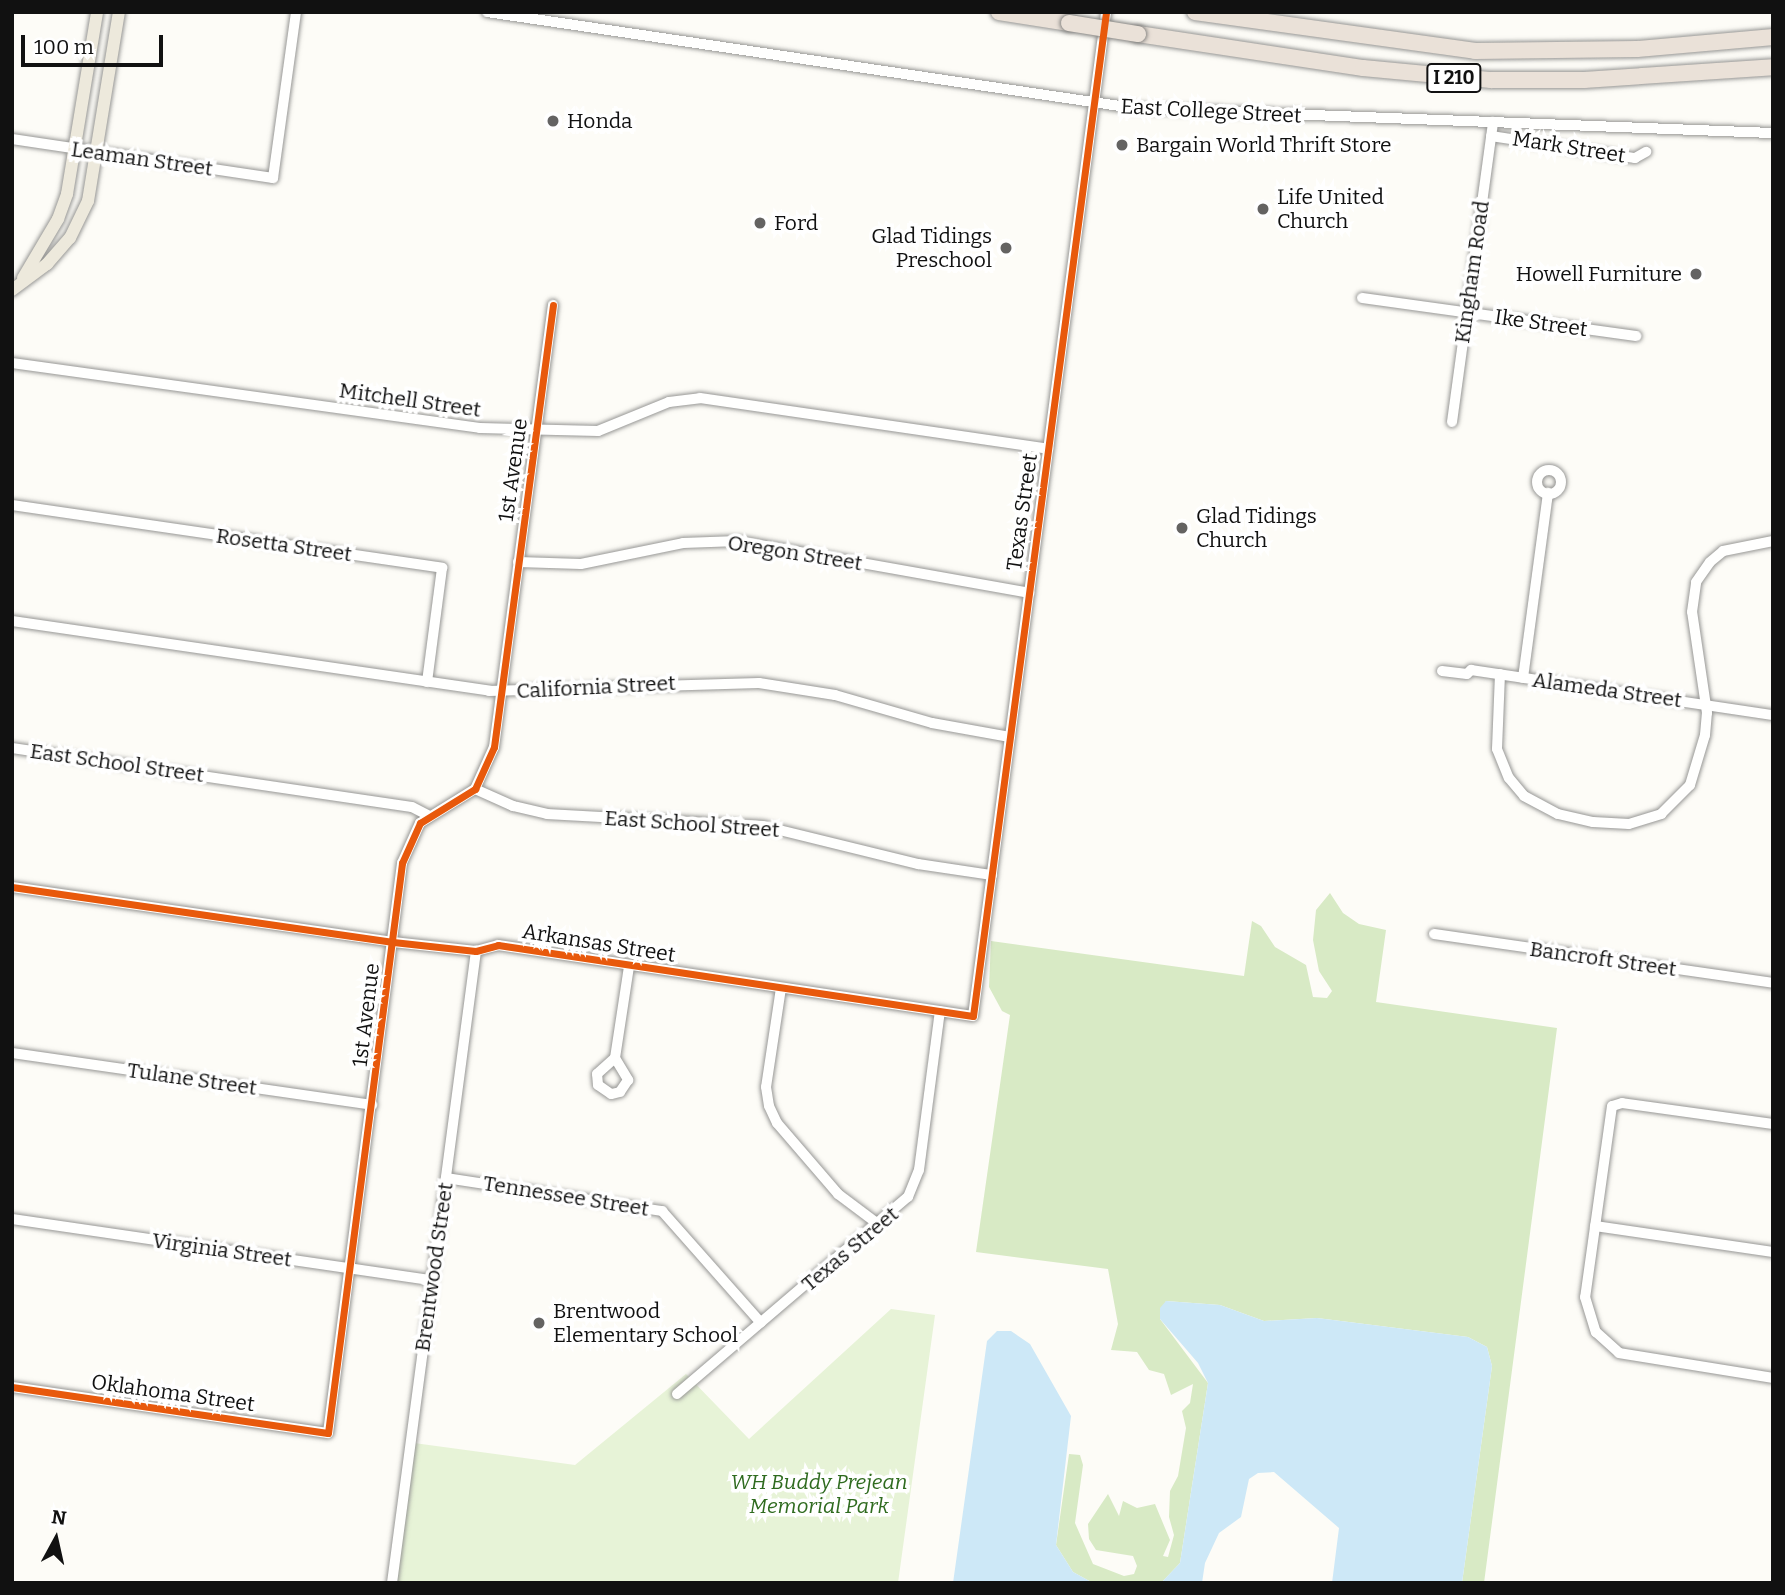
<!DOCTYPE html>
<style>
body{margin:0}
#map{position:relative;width:1785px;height:1595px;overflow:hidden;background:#fdfcf7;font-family:Bitter,serif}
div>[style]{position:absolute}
.green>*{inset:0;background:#e7f3d7}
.forest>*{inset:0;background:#d8eac5}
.water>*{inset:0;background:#cde8f7}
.roads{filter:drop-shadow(0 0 2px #979795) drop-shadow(0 0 2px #979795)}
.minor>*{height:10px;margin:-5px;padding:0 5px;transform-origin:5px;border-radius:5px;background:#fffffe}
.minor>.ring{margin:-5px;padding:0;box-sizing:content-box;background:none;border:10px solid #fffffe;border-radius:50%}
.major>*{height:12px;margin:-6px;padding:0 6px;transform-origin:6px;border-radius:6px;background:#ede9dc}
.highway>*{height:16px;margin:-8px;padding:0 8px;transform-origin:8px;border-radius:8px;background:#eae1d8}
.bridges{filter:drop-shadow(0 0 2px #858482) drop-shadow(0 0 2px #858482)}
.highway-bridge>*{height:16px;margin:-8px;padding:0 8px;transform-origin:8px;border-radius:8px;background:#eae1d8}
.cycleway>*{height:7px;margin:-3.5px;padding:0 3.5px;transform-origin:3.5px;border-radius:3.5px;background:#e8590c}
.dots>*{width:19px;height:19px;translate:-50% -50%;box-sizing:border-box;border:4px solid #fff;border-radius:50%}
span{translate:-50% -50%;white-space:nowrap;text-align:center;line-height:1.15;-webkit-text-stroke:7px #fff;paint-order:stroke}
.shield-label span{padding:2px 5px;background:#fff;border:2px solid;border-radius:5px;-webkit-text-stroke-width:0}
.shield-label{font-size:19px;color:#111;font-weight:700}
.street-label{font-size:21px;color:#111}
.poi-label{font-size:21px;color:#111}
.left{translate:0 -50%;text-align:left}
.right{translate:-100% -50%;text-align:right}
.park-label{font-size:21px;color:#2f6b1f;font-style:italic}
.frame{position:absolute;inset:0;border:14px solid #111;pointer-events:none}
.north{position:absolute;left:21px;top:1504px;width:70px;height:70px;-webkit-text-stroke:5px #fff;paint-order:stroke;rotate:8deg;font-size:19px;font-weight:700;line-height:28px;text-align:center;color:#111}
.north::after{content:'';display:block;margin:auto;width:24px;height:32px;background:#111;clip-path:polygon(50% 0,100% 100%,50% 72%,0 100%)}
.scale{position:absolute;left:21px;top:35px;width:142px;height:32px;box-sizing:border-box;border:4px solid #111;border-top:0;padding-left:9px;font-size:21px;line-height:24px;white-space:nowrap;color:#111;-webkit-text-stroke:5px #fff;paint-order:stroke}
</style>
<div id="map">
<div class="green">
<i style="clip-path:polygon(891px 1309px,935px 1315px,898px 1583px,395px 1583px,414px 1443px,575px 1465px,686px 1374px,749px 1439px)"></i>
</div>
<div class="forest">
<i style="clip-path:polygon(1330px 893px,1343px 913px,1359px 924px,1386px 930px,1376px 1002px,1557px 1028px,1484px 1583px,1462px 1583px,1492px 1366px,1487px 1347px,1468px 1337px,1317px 1318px,1264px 1321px,1220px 1305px,1166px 1301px,1160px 1319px,1208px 1383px,1180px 1563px,1161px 1583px,1093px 1583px,1073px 1572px,1056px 1545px,1069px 1454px,1080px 1455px,1083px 1465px,1075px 1523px,1093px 1564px,1124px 1576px,1134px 1574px,1137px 1566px,1133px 1556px,1096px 1550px,1089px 1539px,1088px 1524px,1108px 1494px,1119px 1516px,1123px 1501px,1137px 1508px,1155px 1504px,1170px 1540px,1163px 1556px,1168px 1557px,1174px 1535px,1169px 1517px,1170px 1491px,1178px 1476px,1186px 1428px,1182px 1411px,1190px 1403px,1193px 1384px,1171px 1395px,1164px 1374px,1149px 1370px,1137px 1352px,1111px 1350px,1118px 1324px,1108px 1269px,976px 1252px,1010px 1015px,1002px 1011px,989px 987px,991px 941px,1244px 976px,1252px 921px,1261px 926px,1275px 947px,1306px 965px,1313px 997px,1327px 998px,1332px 991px,1319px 971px,1313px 940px,1316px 910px)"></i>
</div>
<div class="water">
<i style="clip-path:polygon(1166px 1301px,1220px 1305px,1264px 1321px,1317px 1318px,1468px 1337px,1487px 1347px,1492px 1366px,1462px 1583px,1332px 1583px,1339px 1528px,1274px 1472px,1258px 1473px,1249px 1479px,1241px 1517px,1219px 1533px,1205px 1563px,1202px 1583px,1161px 1583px,1180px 1563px,1208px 1383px,1198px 1363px,1160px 1319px,1160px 1308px)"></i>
<i style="clip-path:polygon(997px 1331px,1011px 1331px,1030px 1344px,1071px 1416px,1056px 1545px,1073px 1572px,1093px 1583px,953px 1583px,987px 1341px)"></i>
</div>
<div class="roads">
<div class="minor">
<i style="left:487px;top:12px;width:653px;rotate:8.45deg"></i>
<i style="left:1133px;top:108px;width:640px;rotate:2.24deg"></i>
<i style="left:1491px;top:136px;width:146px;rotate:8.7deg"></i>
<i style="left:1635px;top:158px;width:13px;rotate:-29deg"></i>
<i style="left:12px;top:139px;width:264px;rotate:8.5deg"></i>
<i style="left:273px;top:178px;width:168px;rotate:-82.1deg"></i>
<i style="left:1362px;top:298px;width:277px;rotate:7.9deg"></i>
<i style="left:12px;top:363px;width:472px;rotate:7.9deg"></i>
<i style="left:480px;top:428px;width:118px;rotate:1.5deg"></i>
<i style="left:598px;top:431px;width:77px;rotate:-22.2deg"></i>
<i style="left:669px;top:402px;width:31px;rotate:-7deg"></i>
<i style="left:700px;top:398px;width:352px;rotate:8.3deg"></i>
<i style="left:1452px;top:422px;width:303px;rotate:-82.2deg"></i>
<i class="ring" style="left:1537px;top:470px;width:14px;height:14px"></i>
<i style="left:12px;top:505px;width:435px;rotate:8.3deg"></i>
<i style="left:442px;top:568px;width:115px;rotate:97.5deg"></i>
<i style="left:518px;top:562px;width:63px;rotate:1.8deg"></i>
<i style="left:581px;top:564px;width:104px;rotate:-11.6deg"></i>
<i style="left:683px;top:543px;width:55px;rotate:-2.1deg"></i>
<i style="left:738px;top:541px;width:296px;rotate:10.1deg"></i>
<i style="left:12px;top:621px;width:482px;rotate:8.3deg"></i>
<i style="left:489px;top:691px;width:270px;rotate:-1.7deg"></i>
<i style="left:759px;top:683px;width:77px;rotate:9deg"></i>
<i style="left:835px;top:695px;width:101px;rotate:16.1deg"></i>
<i style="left:932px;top:723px;width:79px;rotate:10.2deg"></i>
<i style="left:1442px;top:671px;width:25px;rotate:7deg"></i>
<i style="left:1467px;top:674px;width:6px;rotate:-45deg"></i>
<i style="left:1471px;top:670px;width:305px;rotate:8.5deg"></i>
<i style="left:1500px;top:674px;width:75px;rotate:92.3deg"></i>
<i style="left:1497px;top:749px;width:31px;rotate:68deg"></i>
<i style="left:1509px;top:778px;width:23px;rotate:50deg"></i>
<i style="left:1524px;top:796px;width:38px;rotate:28deg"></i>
<i style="left:1558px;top:814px;width:36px;rotate:13deg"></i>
<i style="left:1593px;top:822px;width:36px;rotate:3deg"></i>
<i style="left:1629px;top:824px;width:34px;rotate:-17deg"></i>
<i style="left:1661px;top:814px;width:41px;rotate:-45deg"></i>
<i style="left:1690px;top:785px;width:52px;rotate:-73.3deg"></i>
<i style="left:1705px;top:735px;width:22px;rotate:-85deg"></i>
<i style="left:1707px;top:713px;width:102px;rotate:-98.4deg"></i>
<i style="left:1692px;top:612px;width:30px;rotate:-82deg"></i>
<i style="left:1696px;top:582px;width:24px;rotate:-55deg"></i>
<i style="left:1710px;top:562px;width:17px;rotate:-40deg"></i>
<i style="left:1723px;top:551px;width:51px;rotate:-11.3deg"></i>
<i style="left:1523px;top:678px;width:187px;rotate:-82.3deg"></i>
<i style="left:12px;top:748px;width:404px;rotate:8.4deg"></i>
<i style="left:412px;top:807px;width:18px;rotate:27deg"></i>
<i style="left:475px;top:789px;width:42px;rotate:24.1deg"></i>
<i style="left:513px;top:806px;width:35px;rotate:13deg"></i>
<i style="left:547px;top:814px;width:216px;rotate:3.2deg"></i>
<i style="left:763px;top:826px;width:160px;rotate:13.8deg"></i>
<i style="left:918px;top:864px;width:75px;rotate:8.5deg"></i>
<i style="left:12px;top:887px;width:385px;rotate:8.2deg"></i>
<i style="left:393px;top:942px;width:83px;rotate:6.2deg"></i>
<i style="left:476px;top:951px;width:23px;rotate:-15deg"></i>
<i style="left:498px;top:945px;width:480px;rotate:8.5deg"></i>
<i style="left:973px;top:1016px;width:1013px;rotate:-82.45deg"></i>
<i style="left:1434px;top:934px;width:343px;rotate:8.2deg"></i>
<i style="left:781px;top:988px;width:100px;rotate:98.6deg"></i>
<i style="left:766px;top:1087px;width:19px;rotate:81deg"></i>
<i style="left:769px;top:1106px;width:19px;rotate:65deg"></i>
<i style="left:777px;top:1123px;width:94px;rotate:49.3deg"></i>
<i style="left:838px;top:1194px;width:50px;rotate:36.9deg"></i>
<i style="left:12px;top:1053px;width:364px;rotate:8.2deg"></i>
<i style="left:615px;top:1058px;width:26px;rotate:59deg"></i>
<i style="left:628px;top:1080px;width:14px;rotate:124deg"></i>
<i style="left:620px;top:1092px;width:9px;rotate:167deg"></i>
<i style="left:611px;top:1094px;width:16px;rotate:-145deg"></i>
<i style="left:598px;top:1085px;width:11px;rotate:-95deg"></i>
<i style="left:597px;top:1074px;width:24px;rotate:-42deg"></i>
<i style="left:615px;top:1058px;width:93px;rotate:-81.3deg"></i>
<i style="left:1773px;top:1124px;width:152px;rotate:-172.1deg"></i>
<i style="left:1622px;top:1103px;width:10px;rotate:163deg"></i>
<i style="left:1612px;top:1106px;width:193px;rotate:98deg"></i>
<i style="left:1585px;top:1297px;width:37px;rotate:73deg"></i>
<i style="left:1596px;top:1332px;width:31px;rotate:42deg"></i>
<i style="left:1619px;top:1353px;width:156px;rotate:9.2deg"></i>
<i style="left:446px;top:1178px;width:219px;rotate:8.7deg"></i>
<i style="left:662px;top:1211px;width:149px;rotate:48.5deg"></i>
<i style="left:12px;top:1219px;width:424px;rotate:8.3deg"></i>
<i style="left:1595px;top:1226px;width:180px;rotate:8.3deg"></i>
<i style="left:12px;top:1387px;width:319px;rotate:8.3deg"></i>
<i style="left:328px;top:1433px;width:575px;rotate:-82.6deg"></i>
<i style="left:402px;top:863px;width:44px;rotate:-65.8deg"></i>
<i style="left:420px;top:823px;width:65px;rotate:-31.7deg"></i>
<i style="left:475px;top:789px;width:46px;rotate:-65.7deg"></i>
<i style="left:494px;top:747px;width:446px;rotate:-82.4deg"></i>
<i style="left:677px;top:1394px;width:304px;rotate:-40.5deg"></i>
<i style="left:908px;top:1197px;width:29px;rotate:-68deg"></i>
<i style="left:919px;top:1170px;width:160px;rotate:-82.5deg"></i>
<i style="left:392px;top:1583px;width:638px;rotate:-82.43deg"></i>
</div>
<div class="major">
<i style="left:23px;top:278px;width:69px;rotate:-59.3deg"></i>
<i style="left:58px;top:219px;width:27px;rotate:-70deg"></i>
<i style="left:67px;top:194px;width:184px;rotate:-80.6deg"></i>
<i style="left:12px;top:290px;width:44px;rotate:-36.6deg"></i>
<i style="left:47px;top:264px;width:35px;rotate:-49deg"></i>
<i style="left:70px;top:238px;width:41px;rotate:-64.1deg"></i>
<i style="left:88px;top:201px;width:192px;rotate:-80.7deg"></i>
</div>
<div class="highway">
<i style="left:999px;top:12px;width:71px;rotate:8.9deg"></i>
<i style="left:1195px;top:12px;width:283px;rotate:7.9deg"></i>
<i style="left:1475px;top:51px;width:162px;rotate:-0.7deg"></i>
<i style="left:1637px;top:49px;width:137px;rotate:-5deg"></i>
<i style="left:1138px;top:34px;width:228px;rotate:8.6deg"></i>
<i style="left:1363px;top:68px;width:129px;rotate:5.4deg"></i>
<i style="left:1491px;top:80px;width:93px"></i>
<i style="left:1584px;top:80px;width:189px;rotate:-3.9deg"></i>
</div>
</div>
<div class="bridges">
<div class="highway-bridge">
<i style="left:1069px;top:23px;width:70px;rotate:9.1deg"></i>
</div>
</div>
<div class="cycleway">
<i style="left:12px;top:887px;width:385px;rotate:8.2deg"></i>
<i style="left:393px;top:942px;width:83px;rotate:6.2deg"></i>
<i style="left:476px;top:951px;width:23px;rotate:-15deg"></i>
<i style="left:498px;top:945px;width:480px;rotate:8.5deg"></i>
<i style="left:973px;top:1016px;width:1013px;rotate:-82.45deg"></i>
<i style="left:12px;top:1387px;width:319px;rotate:8.3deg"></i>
<i style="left:328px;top:1433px;width:575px;rotate:-82.6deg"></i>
<i style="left:402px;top:863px;width:44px;rotate:-65.8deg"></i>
<i style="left:420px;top:823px;width:65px;rotate:-31.7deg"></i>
<i style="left:475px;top:789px;width:46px;rotate:-65.7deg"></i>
<i style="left:494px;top:747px;width:446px;rotate:-82.4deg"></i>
</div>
<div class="dots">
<i style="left:553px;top:121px;background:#646362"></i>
<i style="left:1122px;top:145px;background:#646362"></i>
<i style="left:1263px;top:209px;background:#646362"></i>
<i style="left:760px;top:223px;background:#646362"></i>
<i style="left:1006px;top:248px;background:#646362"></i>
<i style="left:1696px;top:274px;background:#646362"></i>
<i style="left:1182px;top:528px;background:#646362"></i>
<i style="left:539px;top:1323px;background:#646362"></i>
</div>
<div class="shield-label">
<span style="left:1454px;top:78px">I 210</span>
</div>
<div class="street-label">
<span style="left:1211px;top:111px;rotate:3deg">East College Street</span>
<span style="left:1569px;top:147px;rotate:9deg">Mark Street</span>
<span style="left:142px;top:159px;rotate:8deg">Leaman Street</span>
<span style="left:1472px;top:272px;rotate:-82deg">Kingham Road</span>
<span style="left:1541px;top:323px;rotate:8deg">Ike Street</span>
<span style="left:410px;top:400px;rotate:8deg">Mitchell Street</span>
<span style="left:513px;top:470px;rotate:-82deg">1st Avenue</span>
<span style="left:1022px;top:512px;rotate:-82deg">Texas Street</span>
<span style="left:284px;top:545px;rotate:8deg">Rosetta Street</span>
<span style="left:795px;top:553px;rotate:9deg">Oregon Street</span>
<span style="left:596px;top:687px;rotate:-3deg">California Street</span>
<span style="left:1607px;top:690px;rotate:8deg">Alameda Street</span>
<span style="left:117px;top:763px;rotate:8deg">East School Street</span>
<span style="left:692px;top:824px;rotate:4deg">East School Street</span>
<span style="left:599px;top:943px;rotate:9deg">Arkansas Street</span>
<span style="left:1603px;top:959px;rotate:8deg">Bancroft Street</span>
<span style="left:366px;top:1015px;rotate:-83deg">1st Avenue</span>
<span style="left:192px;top:1079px;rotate:8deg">Tulane Street</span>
<span style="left:566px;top:1196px;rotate:9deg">Tennessee Street</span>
<span style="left:850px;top:1249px;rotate:-40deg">Texas Street</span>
<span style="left:222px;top:1250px;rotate:8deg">Virginia Street</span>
<span style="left:434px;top:1267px;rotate:-82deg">Brentwood Street</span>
<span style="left:173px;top:1393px;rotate:8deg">Oklahoma Street</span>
</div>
<div class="poi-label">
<span class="left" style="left:567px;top:121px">Honda</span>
<span class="left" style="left:1136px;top:145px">Bargain World Thrift Store</span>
<span class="left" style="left:1277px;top:209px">Life United<br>Church</span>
<span class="left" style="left:774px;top:223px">Ford</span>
<span class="right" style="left:992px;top:248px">Glad Tidings<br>Preschool</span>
<span class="right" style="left:1682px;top:274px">Howell Furniture</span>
<span class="left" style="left:1196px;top:528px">Glad Tidings<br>Church</span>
<span class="left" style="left:553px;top:1323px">Brentwood<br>Elementary School</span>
</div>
<div class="park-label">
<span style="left:819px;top:1494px">WH Buddy Prejean<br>Memorial Park</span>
</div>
<div class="frame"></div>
<div class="north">N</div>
<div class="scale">100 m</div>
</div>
